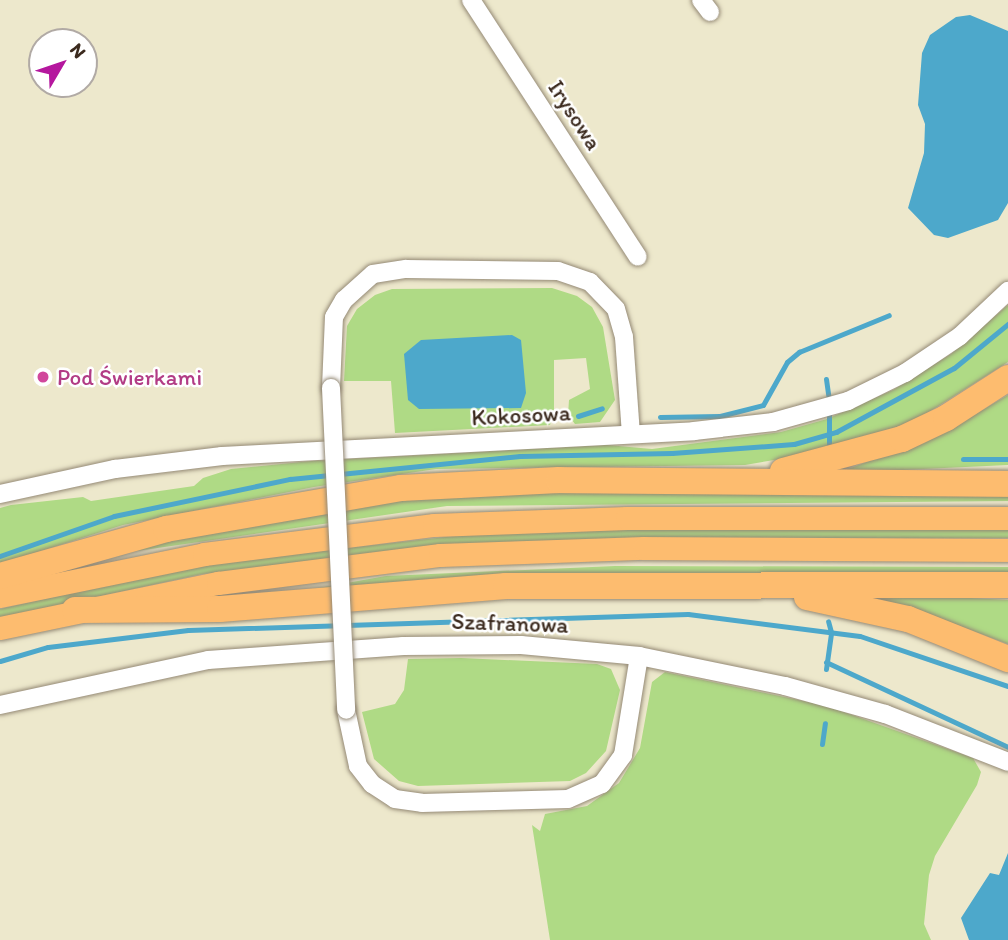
<!DOCTYPE html>
<meta charset="utf-8">
<style>
body{margin:0}
#map{position:relative;width:1008px;height:940px;overflow:hidden;background:#ede8cc;font-family:Itim,sans-serif}
div>[style]{position:absolute}
.green>*{inset:0;background:#afda85}
.water>*{inset:0;background:#4da8cb}
.stream>*{height:5px;margin:-2.5px;padding:0 2.5px;transform-origin:2.5px;border-radius:2.5px;background:#4da8cb}
.roads{filter:drop-shadow(0 0 2px #948975) drop-shadow(0 0 2px #948975)}
.minor>*{height:18px;margin:-9px;padding:0 9px;transform-origin:9px;border-radius:9px;background:#fff}
.major>*{height:23px;margin:-11.5px;padding:0 11.5px;transform-origin:11.5px;border-radius:11.5px;background:#fdbc6f}
.highway>*{height:26px;margin:-13px;padding:0 13px;transform-origin:13px;border-radius:13px;background:#fdbc6f}
.bridges{filter:drop-shadow(0 0 2px #948975) drop-shadow(0 0 2px #948975)}
.minor-bridge>*{height:18px;margin:-9px;padding:0 9px;transform-origin:9px;border-radius:9px;background:#fff}
.dots>*{width:19px;height:19px;translate:-50% -50%;box-sizing:border-box;border:4px solid #fff;border-radius:50%}
span{translate:-50% -50%;white-space:nowrap;text-align:center;line-height:1.15;-webkit-text-stroke:5px #fff;paint-order:stroke}
.street-label{font-size:23px;color:#3b2a1e}
.hotel-label{font-size:23px;color:#b23c85}
.left{translate:0 -50%;text-align:left}
.north{position:absolute;left:28px;top:28px;width:70px;height:70px;box-sizing:border-box;background:#fff;border:2px solid #b1aaa5;border-radius:50%;rotate:51deg;font-size:19px;font-weight:700;line-height:28px;text-align:center;color:#3b2a1e}
.north::after{content:'';display:block;margin:auto;width:24px;height:32px;background:#b5179e;clip-path:polygon(50% 0,100% 100%,50% 72%,0 100%)}
</style>
<div id="map">
<div class="green">
<i style="clip-path:polygon(552px 288px,577px 296px,592px 307px,603px 327px,615px 400px,600px 422px,575px 424px,568px 415px,569px 400px,590px 389px,586px 358px,554px 360px,554px 413px,550px 425px,395px 433px,391px 381px,344px 381px,347px 326px,357px 309px,375px 295px,392px 289px)"></i>
<i style="clip-path:polygon(1008px 305px,1008px 362px,913px 422px,804px 455px,745px 465px,436px 469px,314px 487px,123px 525px,0 564px,0 508px,11px 505px,83px 497px,91px 501px,194px 486px,203px 478px,231px 469px,311px 461px,607px 445px,652px 449px,781px 432px,827px 419px,893px 390px,951px 354px)"></i>
<i style="clip-path:polygon(1008px 395px,1008px 465px,838px 473px,947px 431px)"></i>
<i style="clip-path:polygon(535px 489px,1008px 491px,1008px 501px,447px 506px,109px 555px,180px 533px,370px 503px)"></i>
<i style="clip-path:polygon(508px 530px,1008px 530px,1008px 538px,523px 541px,202px 574px,0 618px,0 609px,196px 565px)"></i>
<i style="clip-path:polygon(615px 566px,1008px 567px,1008px 575px,815px 572px,313px 589px,386px 576px)"></i>
<i style="clip-path:polygon(860px 592px,1008px 600px,1008px 644px,919px 611px,860px 596px)"></i>
<i style="clip-path:polygon(461px 658px,597px 664px,611px 669px,620px 690px,606px 751px,586px 773px,570px 781px,418px 786px,399px 781px,374px 759px,362px 712px,395px 704px,404px 690px,408px 659px)"></i>
<i style="clip-path:polygon(665px 672px,827px 706px,973px 758px,981px 772px,977px 785px,935px 856px,929px 875px,924px 924px,931px 940px,550px 940px,532px 825px,540px 831px,545px 814px,587px 806px,619px 783px,640px 748px,652px 682px)"></i>
</div>
<div class="water">
<i style="clip-path:polygon(970px 15px,1008px 31px,1008px 203px,998px 220px,948px 238px,934px 235px,908px 208px,924px 153px,925px 124px,918px 105px,922px 53px,930px 35px,956px 17px)"></i>
<i style="clip-path:polygon(512px 335px,521px 340px,526px 393px,521px 408px,419px 409px,408px 400px,404px 354px,421px 340px)"></i>
<i style="clip-path:polygon(1008px 853px,1008px 940px,969px 940px,961px 918px,990px 873px,999px 875px)"></i>
</div>
<div class="stream">
<i style="left:826px;top:379px;width:22px;rotate:82deg"></i>
<i style="left:578px;top:416px;width:25px;rotate:-18deg"></i>
<i style="left:660px;top:417px;width:60px;rotate:-1deg"></i>
<i style="left:720px;top:416px;width:44px;rotate:-14.3deg"></i>
<i style="left:763px;top:405px;width:49px;rotate:-60.8deg"></i>
<i style="left:787px;top:362px;width:16px;rotate:-40deg"></i>
<i style="left:799px;top:352px;width:97px;rotate:-22.3deg"></i>
<i style="left:829px;top:446px;width:35px;rotate:-90deg"></i>
<i style="left:963px;top:459px;width:45px"></i>
<i style="left:0;top:556px;width:121px;rotate:-19.3deg"></i>
<i style="left:114px;top:516px;width:180px;rotate:-11.9deg"></i>
<i style="left:290px;top:479px;width:231px;rotate:-5.7deg"></i>
<i style="left:520px;top:456px;width:152px;rotate:-1.1deg"></i>
<i style="left:672px;top:453px;width:122px;rotate:-4.2deg"></i>
<i style="left:794px;top:444px;width:44px;rotate:-15.9deg"></i>
<i style="left:836px;top:432px;width:134px;rotate:-28.5deg"></i>
<i style="left:954px;top:368px;width:70px;rotate:-39.2deg"></i>
<i style="left:0;top:661px;width:50px;rotate:-16.3deg"></i>
<i style="left:48px;top:647px;width:141px;rotate:-6.9deg"></i>
<i style="left:188px;top:630px;width:500px;rotate:-1.83deg"></i>
<i style="left:688px;top:614px;width:173px;rotate:7.3deg"></i>
<i style="left:860px;top:636px;width:156px;rotate:18.7deg"></i>
<i style="left:826px;top:662px;width:201px;rotate:25deg"></i>
<i style="left:826px;top:669px;width:37px;rotate:-82deg"></i>
<i style="left:831px;top:632px;width:11px;rotate:-105deg"></i>
<i style="left:822px;top:744px;width:21px;rotate:-82deg"></i>
</div>
<div class="roads">
<div class="minor">
<i style="left:471px;top:0;width:306px;rotate:57deg"></i>
<i style="left:701px;top:0;width:15px;rotate:53deg"></i>
<i style="left:331px;top:388px;width:71px;rotate:-87.6deg"></i>
<i style="left:334px;top:317px;width:20px;rotate:-60deg"></i>
<i style="left:344px;top:300px;width:39px;rotate:-42deg"></i>
<i style="left:373px;top:274px;width:33px;rotate:-9deg"></i>
<i style="left:406px;top:269px;width:152px;rotate:0.8deg"></i>
<i style="left:558px;top:271px;width:34px;rotate:19deg"></i>
<i style="left:590px;top:282px;width:37px;rotate:46deg"></i>
<i style="left:616px;top:309px;width:29px;rotate:74deg"></i>
<i style="left:624px;top:337px;width:97px;rotate:85.9deg"></i>
<i style="left:0;top:494px;width:118px;rotate:-12.3deg"></i>
<i style="left:115px;top:469px;width:108px;rotate:-6.9deg"></i>
<i style="left:222px;top:456px;width:473px;rotate:-3deg"></i>
<i style="left:694px;top:431px;width:80px;rotate:-6.5deg"></i>
<i style="left:773px;top:422px;width:78px;rotate:-15.6deg"></i>
<i style="left:848px;top:401px;width:64px;rotate:-26.2deg"></i>
<i style="left:905px;top:373px;width:66px;rotate:-33.9deg"></i>
<i style="left:960px;top:336px;width:66px;rotate:-43.2deg"></i>
<i style="left:0;top:705px;width:213px;rotate:-12.2deg"></i>
<i style="left:208px;top:660px;width:196px;rotate:-4.1deg"></i>
<i style="left:403px;top:646px;width:118px;rotate:-0.5deg"></i>
<i style="left:521px;top:645px;width:119px;rotate:5.3deg"></i>
<i style="left:639px;top:656px;width:149px;rotate:11.6deg"></i>
<i style="left:785px;top:686px;width:104px;rotate:15.6deg"></i>
<i style="left:885px;top:714px;width:132px;rotate:21.3deg"></i>
<i style="left:346px;top:710px;width:57px;rotate:77.9deg"></i>
<i style="left:358px;top:766px;width:23px;rotate:52deg"></i>
<i style="left:372px;top:784px;width:27px;rotate:33deg"></i>
<i style="left:395px;top:799px;width:27px;rotate:8deg"></i>
<i style="left:422px;top:803px;width:146px;rotate:-1.6deg"></i>
<i style="left:568px;top:799px;width:37px;rotate:-24deg"></i>
<i style="left:602px;top:784px;width:36px;rotate:-54deg"></i>
<i style="left:623px;top:755px;width:100px;rotate:-80.8deg"></i>
</div>
<div class="major">
<i style="left:0;top:596px;width:208px;rotate:-11.6deg"></i>
<i style="left:204px;top:554px;width:232px;rotate:-7.2deg"></i>
<i style="left:434px;top:525px;width:193px;rotate:-2.1deg"></i>
<i style="left:627px;top:518px;width:381px"></i>
<i style="left:0;top:628px;width:223px;rotate:-11.7deg"></i>
<i style="left:218px;top:583px;width:224px;rotate:-7.2deg"></i>
<i style="left:440px;top:555px;width:204px;rotate:-2deg"></i>
<i style="left:644px;top:548px;width:364px;rotate:0.3deg"></i>
</div>
<div class="highway">
<i style="left:783px;top:471px;width:123px;rotate:-15.1deg"></i>
<i style="left:902px;top:439px;width:49px;rotate:-25.5deg"></i>
<i style="left:946px;top:418px;width:74px;rotate:-32.8deg"></i>
<i style="left:0;top:576px;width:173px;rotate:-15.8deg"></i>
<i style="left:166px;top:529px;width:239px;rotate:-9.9deg"></i>
<i style="left:401px;top:488px;width:158px;rotate:-2.9deg"></i>
<i style="left:559px;top:480px;width:449px;rotate:0.5deg"></i>
<i style="left:807px;top:597px;width:103px;rotate:12.3deg"></i>
<i style="left:908px;top:619px;width:108px;rotate:21.8deg"></i>
<i style="left:75px;top:610px;width:145px;rotate:-0.4deg"></i>
<i style="left:220px;top:609px;width:287px;rotate:-4.6deg"></i>
<i style="left:506px;top:586px;width:502px;rotate:-0.11deg"></i>
</div>
</div>
<div class="bridges">
<div class="minor-bridge">
<i style="left:331px;top:388px;width:322px;rotate:87.3deg"></i>
</div>
</div>
<div class="dots">
<i style="left:43px;top:377px;background:#d1479c"></i>
</div>
<div class="street-label">
<span style="left:575px;top:115px;rotate:57deg">Irysowa</span>
<span style="left:521px;top:415px;rotate:-3deg">Kokosowa</span>
<span style="left:510px;top:623px;rotate:2deg">Szafranowa</span>
</div>
<div class="hotel-label">
<span class="left" style="left:57px;top:377px">Pod Świerkami</span>
</div>
<div class="north">N</div>
</div>
